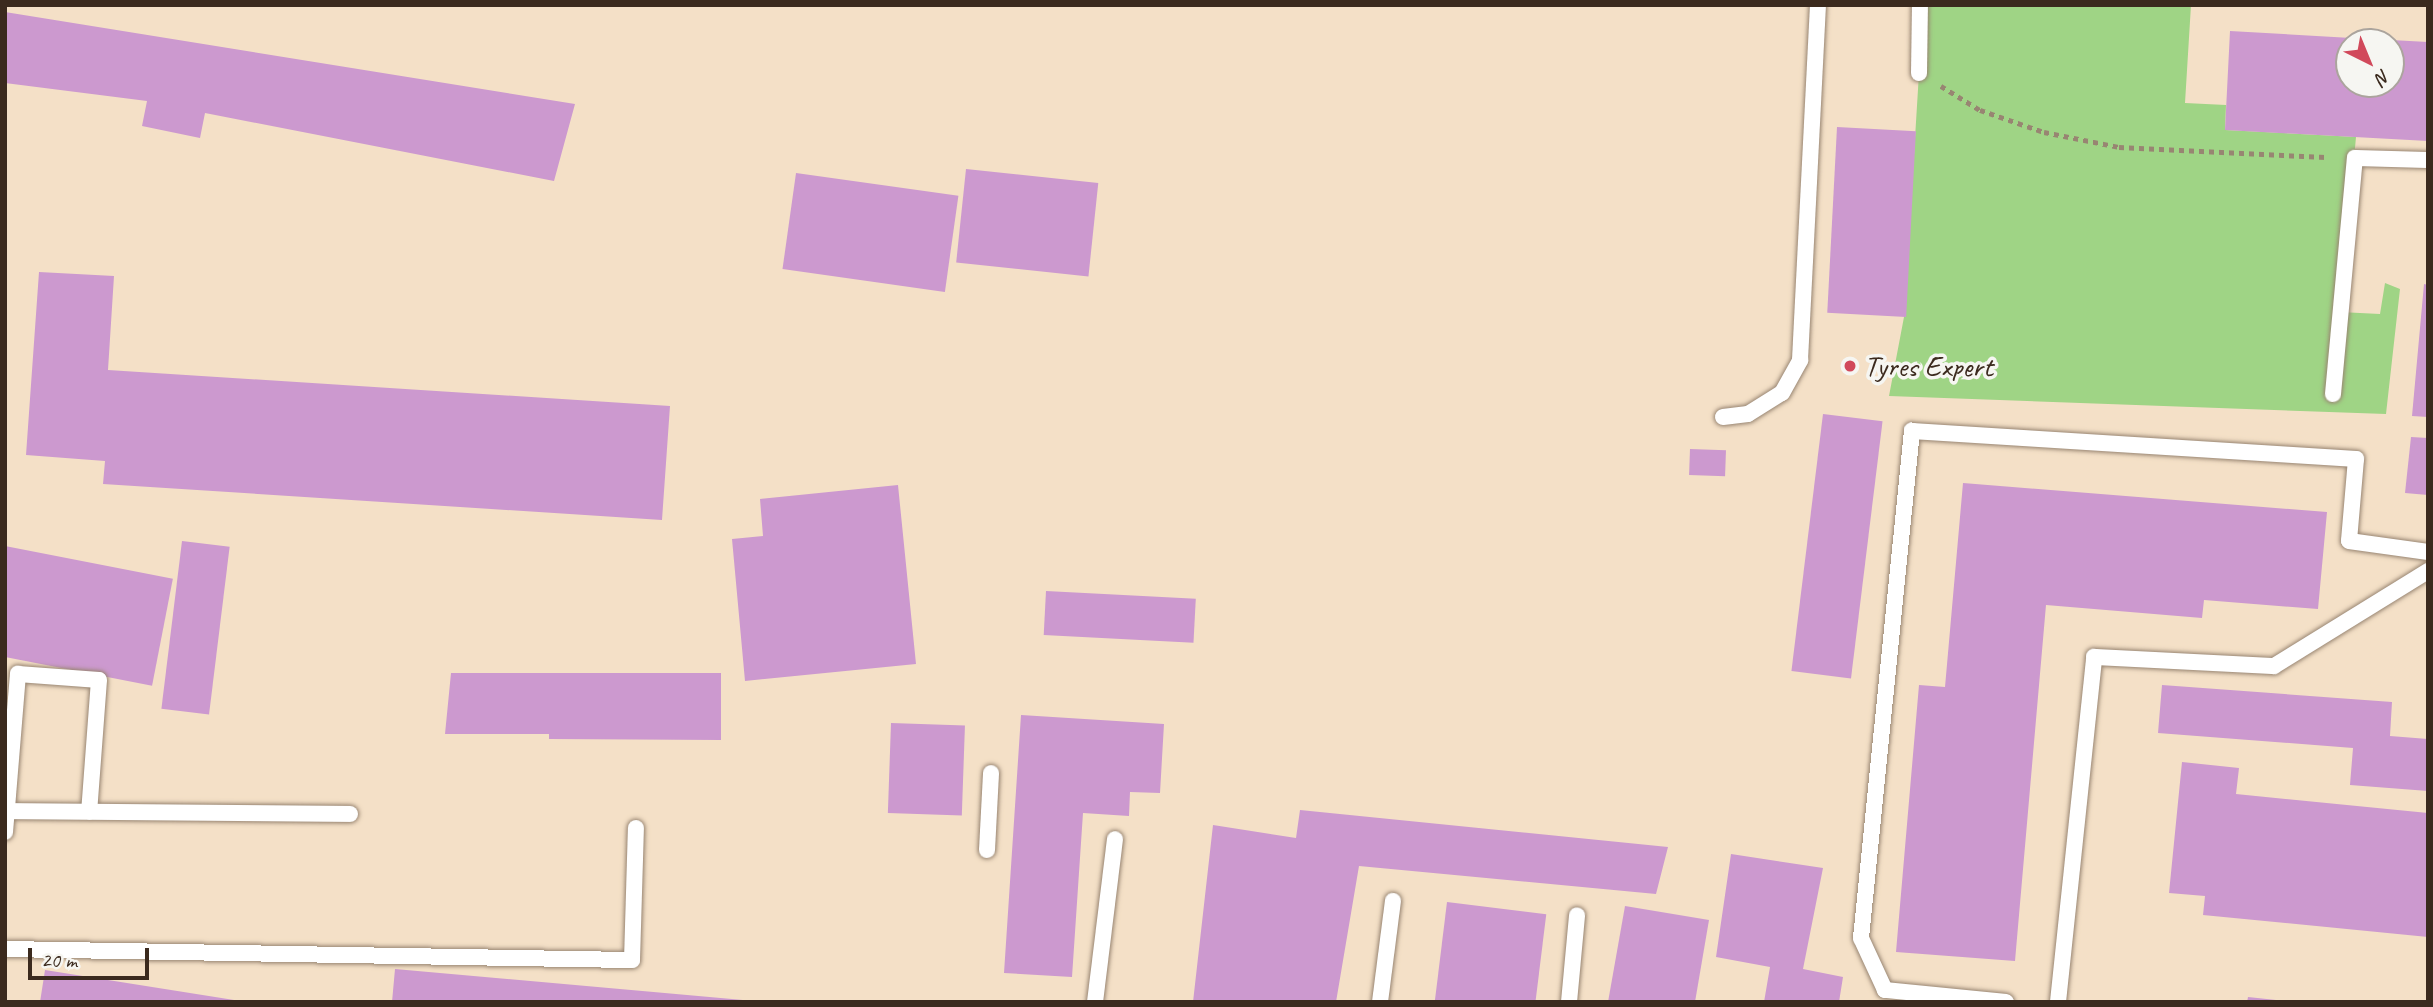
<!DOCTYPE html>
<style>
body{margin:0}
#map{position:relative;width:2433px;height:1007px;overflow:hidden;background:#f4e0c7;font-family:Caveat,sans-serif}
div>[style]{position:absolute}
.green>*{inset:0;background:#9fd485}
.building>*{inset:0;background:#cc99cf;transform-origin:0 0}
.path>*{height:4.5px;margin-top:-2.25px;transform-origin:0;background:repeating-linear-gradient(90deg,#988572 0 5px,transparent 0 10px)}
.roads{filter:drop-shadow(0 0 2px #988572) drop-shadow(0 0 2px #988572)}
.lane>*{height:16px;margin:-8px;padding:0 8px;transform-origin:8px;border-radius:8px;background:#fff}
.dots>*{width:19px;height:19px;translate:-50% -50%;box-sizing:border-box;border:4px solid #f6f6f2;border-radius:50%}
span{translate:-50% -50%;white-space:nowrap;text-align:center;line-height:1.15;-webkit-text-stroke:7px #f6f6f2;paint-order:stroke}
.poi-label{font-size:30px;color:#3b2a1e}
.left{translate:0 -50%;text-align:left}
.frame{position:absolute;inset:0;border:7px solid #3b2a1e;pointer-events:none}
.north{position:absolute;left:2335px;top:28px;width:70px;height:70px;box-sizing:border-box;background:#f6f6f2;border:2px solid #aba49d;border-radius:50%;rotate:137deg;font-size:19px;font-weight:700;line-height:28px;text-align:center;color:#3b2a1e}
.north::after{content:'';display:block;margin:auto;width:24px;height:32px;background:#d1495b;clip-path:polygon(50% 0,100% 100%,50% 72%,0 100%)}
.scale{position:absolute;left:28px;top:948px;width:121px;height:32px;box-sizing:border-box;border:4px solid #3b2a1e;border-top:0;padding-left:9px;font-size:21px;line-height:24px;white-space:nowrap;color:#3b2a1e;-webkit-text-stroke:5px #f6f6f2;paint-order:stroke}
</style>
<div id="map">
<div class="green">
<i style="clip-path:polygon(1920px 5px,2191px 5px,2185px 103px,2226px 105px,2225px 130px,2356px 137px,2340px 312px,2380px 314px,2385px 283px,2400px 289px,2386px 414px,1889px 396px,1904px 317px,1919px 73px)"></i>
</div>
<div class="building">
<i style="clip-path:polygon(5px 12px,575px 104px,554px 181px,205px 113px,200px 138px,142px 126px,147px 101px,5px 83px)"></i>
<i style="clip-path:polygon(2230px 31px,2386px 40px,2349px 42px,2349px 84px,2391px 84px,2391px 40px,2428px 42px,2428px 141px,2225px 130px)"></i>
<i style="left:1837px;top:127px;width:79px;height:186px;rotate:3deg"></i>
<i style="left:966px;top:169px;width:133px;height:94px;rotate:6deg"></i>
<i style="left:796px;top:173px;width:164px;height:97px;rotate:8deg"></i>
<i style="clip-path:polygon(39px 272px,114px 276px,108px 370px,670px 406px,662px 520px,103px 484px,105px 461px,26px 455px)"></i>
<i style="clip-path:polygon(2424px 284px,2428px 285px,2428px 417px,2412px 416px)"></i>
<i style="left:1823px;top:414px;width:60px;height:259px;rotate:7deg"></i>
<i style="clip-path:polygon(2411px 437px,2428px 438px,2428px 495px,2405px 493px)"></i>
<i style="left:1690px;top:449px;width:36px;height:26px;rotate:2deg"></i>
<i style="clip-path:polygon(1963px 483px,2327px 512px,2318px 609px,2204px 600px,2202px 618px,2046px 605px,2015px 961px,1896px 952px,1919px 685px,1945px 687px)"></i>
<i style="clip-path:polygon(898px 485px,916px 664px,745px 681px,732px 539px,763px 536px,760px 499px)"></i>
<i style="left:182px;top:541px;width:48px;height:169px;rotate:7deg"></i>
<i style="left:5px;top:546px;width:171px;height:109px;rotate:11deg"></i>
<i style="left:1046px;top:591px;width:150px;height:44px;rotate:3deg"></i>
<i style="clip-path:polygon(451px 673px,721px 673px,721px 740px,549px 739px,549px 734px,445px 734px)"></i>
<i style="clip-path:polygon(2162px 685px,2392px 702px,2390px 736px,2428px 739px,2428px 791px,2350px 785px,2353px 748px,2158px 733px)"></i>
<i style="clip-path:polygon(1021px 715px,1164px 724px,1160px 793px,1130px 792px,1129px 816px,1083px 813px,1072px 977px,1004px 973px)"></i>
<i style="left:891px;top:723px;width:74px;height:90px;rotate:2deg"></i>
<i style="clip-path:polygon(2182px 762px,2239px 768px,2236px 794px,2428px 813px,2428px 937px,2203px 915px,2205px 896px,2169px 893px)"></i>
<i style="clip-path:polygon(1300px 810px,1668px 847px,1656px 894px,1359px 866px,1336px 1002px,1193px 1002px,1213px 825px,1296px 838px)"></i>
<i style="clip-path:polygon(1731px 854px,1823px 868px,1803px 969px,1843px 977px,1839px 1002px,1764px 1002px,1770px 967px,1716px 957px)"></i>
<i style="left:1447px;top:902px;width:100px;height:101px;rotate:7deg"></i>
<i style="clip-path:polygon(1625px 906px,1709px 920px,1695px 1002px,1608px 1002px)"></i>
<i style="clip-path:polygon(395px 969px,743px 1000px,743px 1002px,392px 1002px)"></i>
<i style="clip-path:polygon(45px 970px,234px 1000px,233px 1002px,40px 1002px)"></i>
<i style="clip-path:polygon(2248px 997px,2276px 1000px,2276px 1002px,2247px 1002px)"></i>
</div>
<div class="path">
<i style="left:1941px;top:86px;width:46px;rotate:31.6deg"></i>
<i style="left:1980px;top:110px;width:68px;rotate:19deg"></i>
<i style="left:2044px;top:132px;width:76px;rotate:11.3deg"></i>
<i style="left:2119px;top:147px;width:207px;rotate:2.8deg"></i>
</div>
<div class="roads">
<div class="lane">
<i style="left:1919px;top:73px;width:68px;rotate:-89.2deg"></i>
<i style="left:2333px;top:394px;width:237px;rotate:-84.7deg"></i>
<i style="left:2355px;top:158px;width:73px;rotate:1.6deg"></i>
<i style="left:1723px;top:417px;width:25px;rotate:-7deg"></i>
<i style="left:1748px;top:414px;width:40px;rotate:-32deg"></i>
<i style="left:1782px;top:393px;width:38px;rotate:-61deg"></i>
<i style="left:1800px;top:360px;width:355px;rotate:-87.1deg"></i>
<i style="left:5px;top:811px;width:345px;rotate:0.5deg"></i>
<i style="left:5px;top:832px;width:159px;rotate:-85.3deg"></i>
<i style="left:18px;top:674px;width:81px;rotate:4.2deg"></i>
<i style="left:99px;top:680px;width:132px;rotate:94.3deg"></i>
<i style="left:987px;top:850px;width:77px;rotate:-87deg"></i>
<i style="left:5px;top:949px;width:627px;rotate:1.01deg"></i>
<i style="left:632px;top:960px;width:132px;rotate:-88.3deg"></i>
<i style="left:1095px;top:1002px;width:164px;rotate:-83deg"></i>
<i style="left:1380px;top:1002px;width:102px;rotate:-82.7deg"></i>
<i style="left:1569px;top:1002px;width:87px;rotate:-84.7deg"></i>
<i style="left:2006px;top:1002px;width:122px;rotate:-174.3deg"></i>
<i style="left:1885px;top:990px;width:57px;rotate:-114.8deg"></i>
<i style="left:1861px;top:938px;width:510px;rotate:-84.26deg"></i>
<i style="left:1912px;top:431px;width:445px;rotate:3.6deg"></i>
<i style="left:2356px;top:459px;width:82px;rotate:94.9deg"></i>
<i style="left:2349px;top:541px;width:80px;rotate:7.9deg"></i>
<i style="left:2058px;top:1002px;width:347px;rotate:-84deg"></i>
<i style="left:2094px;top:657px;width:180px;rotate:2.9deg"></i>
<i style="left:2274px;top:666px;width:181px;rotate:-31.7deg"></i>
</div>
</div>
<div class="dots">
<i style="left:1850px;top:366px;background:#d1495b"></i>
</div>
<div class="poi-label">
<span class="left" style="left:1864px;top:366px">Tyres Expert</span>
</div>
<div class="frame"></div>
<div class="north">N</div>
<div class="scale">20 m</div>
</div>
